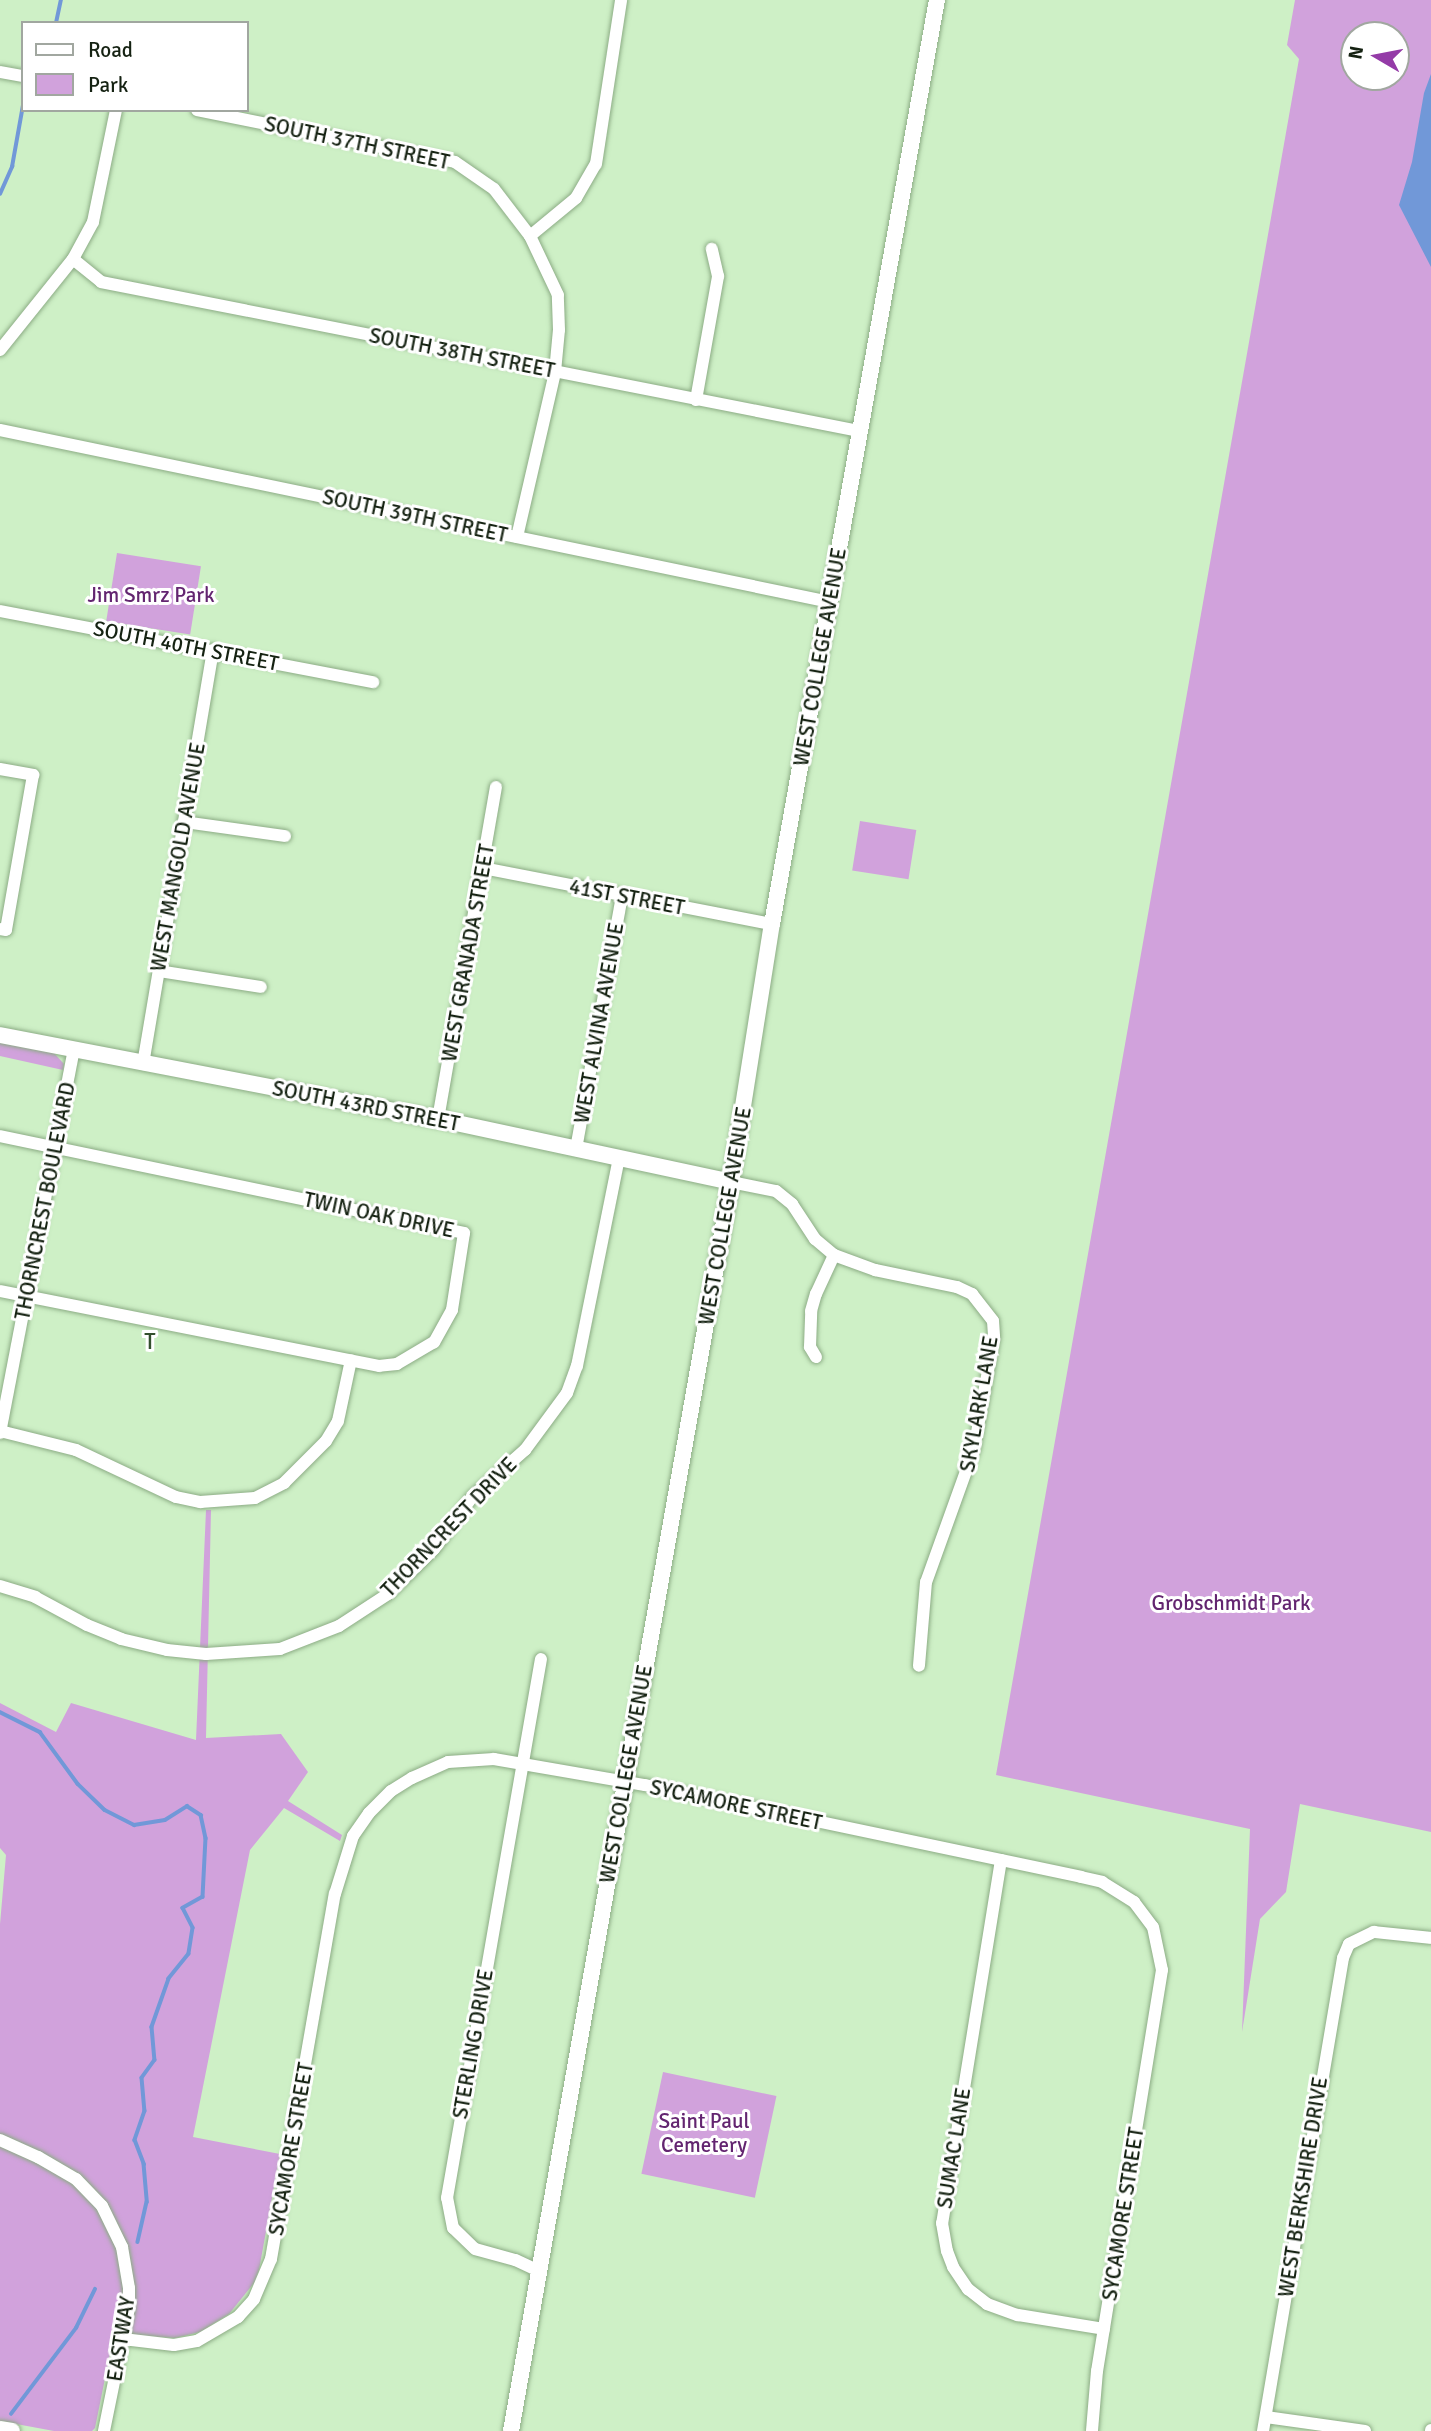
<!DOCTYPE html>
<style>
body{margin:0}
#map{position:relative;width:1431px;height:2431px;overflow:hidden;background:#cef0c6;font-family:Signika,sans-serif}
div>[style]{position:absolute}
.green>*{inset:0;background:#d1a2dc;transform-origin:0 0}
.water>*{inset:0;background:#7198d8}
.stream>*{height:3.5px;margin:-1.75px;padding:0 1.75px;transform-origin:1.75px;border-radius:1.75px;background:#7198d8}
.roads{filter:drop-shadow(0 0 2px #8cac85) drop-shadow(0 0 2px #8cac85)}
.minor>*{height:12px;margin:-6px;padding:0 6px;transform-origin:6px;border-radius:6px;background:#fff}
.tertiary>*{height:16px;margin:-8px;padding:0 8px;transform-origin:8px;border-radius:8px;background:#fff}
span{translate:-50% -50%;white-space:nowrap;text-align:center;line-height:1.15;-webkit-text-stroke:6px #fff;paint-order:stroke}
.street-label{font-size:21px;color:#152212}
.park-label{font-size:21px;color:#632570}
.neighbourhood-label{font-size:23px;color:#33502d;letter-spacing:2px}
.legend{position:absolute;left:21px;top:21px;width:228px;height:91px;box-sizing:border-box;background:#fff;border:2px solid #a1a7a0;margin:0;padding:9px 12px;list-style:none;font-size:21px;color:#152212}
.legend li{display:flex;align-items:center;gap:14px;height:35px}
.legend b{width:35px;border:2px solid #a1a7a0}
.north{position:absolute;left:1340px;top:21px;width:70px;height:70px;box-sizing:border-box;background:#fff;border:2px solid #a1a7a0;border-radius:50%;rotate:280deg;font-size:19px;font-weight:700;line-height:28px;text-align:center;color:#152212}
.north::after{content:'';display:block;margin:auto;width:24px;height:32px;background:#943ba7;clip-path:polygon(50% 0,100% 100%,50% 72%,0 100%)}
</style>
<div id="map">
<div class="green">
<i style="clip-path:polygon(evenodd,1295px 0,1431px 0,1431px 1832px,1300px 1804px,1286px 1892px,1260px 1919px,1242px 2032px,1250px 1829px,996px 1775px,1299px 59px,1287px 45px,1295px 0,1354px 35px,1396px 35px,1396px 77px,1354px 77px,1354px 35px)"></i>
<i style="left:117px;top:553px;width:85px;height:69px;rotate:9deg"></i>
<i style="left:860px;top:821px;width:57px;height:50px;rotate:9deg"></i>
<i style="clip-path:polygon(0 1041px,53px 1052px,64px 1064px,63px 1070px,0 1056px)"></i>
<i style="clip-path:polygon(206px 1510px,211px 1510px,206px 1738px,281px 1734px,308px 1772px,288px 1801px,342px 1835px,340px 1841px,284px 1808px,250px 1850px,193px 2137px,280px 2154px,259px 2270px,254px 2283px,229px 2314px,200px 2332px,175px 2338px,114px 2334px,95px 2428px,92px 2431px,54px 2431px,0 2421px,0 1924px,6px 1855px,0 1848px,0 1703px,56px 1732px,71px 1703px,196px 1740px)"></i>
<i style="left:663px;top:2072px;width:116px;height:104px;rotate:12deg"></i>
</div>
<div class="water">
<i style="clip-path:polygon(1431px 74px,1431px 267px,1399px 205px,1412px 162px,1424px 93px)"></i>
</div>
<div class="stream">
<i style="left:56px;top:23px;width:24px;rotate:-78deg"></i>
<i style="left:0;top:194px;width:30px;rotate:-66deg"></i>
<i style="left:12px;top:167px;width:63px;rotate:-79.9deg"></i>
<i style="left:0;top:1712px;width:45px;rotate:26.6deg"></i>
<i style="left:40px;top:1732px;width:64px;rotate:53.8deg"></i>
<i style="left:78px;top:1784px;width:37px;rotate:44deg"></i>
<i style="left:105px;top:1810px;width:33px;rotate:27deg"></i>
<i style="left:134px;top:1825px;width:31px;rotate:-9deg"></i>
<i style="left:165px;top:1820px;width:26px;rotate:-32deg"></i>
<i style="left:187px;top:1806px;width:17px;rotate:33deg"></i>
<i style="left:201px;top:1815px;width:24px;rotate:78deg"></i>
<i style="left:206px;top:1838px;width:59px;rotate:92.9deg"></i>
<i style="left:203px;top:1897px;width:23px;rotate:151deg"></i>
<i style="left:183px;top:1908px;width:22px;rotate:63deg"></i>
<i style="left:193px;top:1928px;width:26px;rotate:99deg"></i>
<i style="left:189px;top:1954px;width:32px;rotate:129deg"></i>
<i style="left:169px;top:1979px;width:51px;rotate:109.5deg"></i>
<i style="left:152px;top:2027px;width:33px;rotate:85deg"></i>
<i style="left:155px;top:2060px;width:22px;rotate:126deg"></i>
<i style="left:142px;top:2078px;width:33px;rotate:85deg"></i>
<i style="left:145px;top:2111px;width:31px;rotate:109deg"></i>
<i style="left:135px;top:2140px;width:26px;rotate:69deg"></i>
<i style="left:144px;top:2164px;width:38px;rotate:85deg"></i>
<i style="left:147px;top:2202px;width:41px;rotate:102.7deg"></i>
<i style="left:11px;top:2414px;width:108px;rotate:-52.9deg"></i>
<i style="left:76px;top:2328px;width:43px;rotate:-64deg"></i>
</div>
<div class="roads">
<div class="minor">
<i style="left:0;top:72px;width:23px;rotate:10deg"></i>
<i style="left:197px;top:110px;width:263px;rotate:11.4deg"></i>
<i style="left:455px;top:162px;width:47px;rotate:34.7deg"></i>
<i style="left:494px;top:189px;width:59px;rotate:52.5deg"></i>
<i style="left:73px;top:259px;width:36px;rotate:39deg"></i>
<i style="left:101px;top:282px;width:773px;rotate:11.12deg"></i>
<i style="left:0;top:350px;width:117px;rotate:-51.3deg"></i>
<i style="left:73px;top:259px;width:42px;rotate:-61.6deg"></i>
<i style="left:93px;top:222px;width:114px;rotate:-78.4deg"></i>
<i style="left:696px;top:400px;width:126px;rotate:-79.9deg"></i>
<i style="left:718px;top:276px;width:28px;rotate:-103deg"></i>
<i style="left:0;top:430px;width:848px;rotate:11.71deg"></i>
<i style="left:517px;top:537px;width:169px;rotate:-77deg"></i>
<i style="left:555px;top:372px;width:42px;rotate:-84.6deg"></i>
<i style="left:559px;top:330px;width:35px;rotate:-92deg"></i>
<i style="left:558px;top:295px;width:65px;rotate:-115.4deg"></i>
<i style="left:530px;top:236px;width:60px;rotate:-39.6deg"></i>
<i style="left:576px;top:198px;width:39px;rotate:-60deg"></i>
<i style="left:596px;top:164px;width:166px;rotate:-81.3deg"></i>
<i style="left:0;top:611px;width:380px;rotate:10.8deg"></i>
<i style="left:0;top:769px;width:34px;rotate:10deg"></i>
<i style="left:33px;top:775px;width:157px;rotate:99.9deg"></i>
<i style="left:6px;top:930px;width:6px;rotate:-171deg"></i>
<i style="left:184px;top:822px;width:102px;rotate:7.9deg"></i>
<i style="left:483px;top:868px;width:294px;rotate:11deg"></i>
<i style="left:159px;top:971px;width:103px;rotate:8.9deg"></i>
<i style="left:143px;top:1064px;width:420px;rotate:-80.4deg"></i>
<i style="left:438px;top:1119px;width:337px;rotate:-80.1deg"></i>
<i style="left:0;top:1136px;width:474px;rotate:11.8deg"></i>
<i style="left:464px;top:1233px;width:78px;rotate:98.9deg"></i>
<i style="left:452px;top:1310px;width:37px;rotate:119deg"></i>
<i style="left:434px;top:1342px;width:43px;rotate:149.3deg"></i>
<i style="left:397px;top:1364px;width:18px;rotate:174deg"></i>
<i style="left:379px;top:1366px;width:386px;rotate:-168.8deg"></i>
<i style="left:576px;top:1149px;width:256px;rotate:-79.7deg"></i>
<i style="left:731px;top:1182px;width:46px;rotate:11.3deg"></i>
<i style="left:776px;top:1191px;width:21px;rotate:39deg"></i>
<i style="left:792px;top:1204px;width:42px;rotate:56.7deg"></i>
<i style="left:815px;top:1239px;width:25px;rotate:40deg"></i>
<i style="left:834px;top:1255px;width:44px;rotate:20.1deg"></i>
<i style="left:875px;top:1270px;width:84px;rotate:11.7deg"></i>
<i style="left:957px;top:1287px;width:17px;rotate:25deg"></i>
<i style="left:972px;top:1294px;width:34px;rotate:52deg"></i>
<i style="left:993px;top:1321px;width:16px;rotate:86deg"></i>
<i style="left:994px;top:1337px;width:114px;rotate:100.1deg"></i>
<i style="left:974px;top:1449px;width:141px;rotate:109.8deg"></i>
<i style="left:926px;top:1582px;width:84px;rotate:94.8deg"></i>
<i style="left:816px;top:1357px;width:12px;rotate:-121deg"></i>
<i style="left:810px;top:1347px;width:36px;rotate:-88deg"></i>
<i style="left:811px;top:1311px;width:18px;rotate:-74deg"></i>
<i style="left:816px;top:1294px;width:43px;rotate:-65.2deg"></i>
<i style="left:0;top:1431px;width:78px;rotate:14deg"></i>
<i style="left:76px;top:1450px;width:110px;rotate:25.2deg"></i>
<i style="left:176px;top:1497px;width:25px;rotate:12deg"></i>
<i style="left:200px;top:1502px;width:55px;rotate:-4.2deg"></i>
<i style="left:255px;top:1498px;width:33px;rotate:-27deg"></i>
<i style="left:284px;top:1483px;width:59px;rotate:-45deg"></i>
<i style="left:326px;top:1441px;width:23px;rotate:-59deg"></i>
<i style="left:338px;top:1421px;width:62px;rotate:-78deg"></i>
<i style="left:0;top:1433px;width:390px;rotate:-79.1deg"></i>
<i style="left:0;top:1586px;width:37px;rotate:17deg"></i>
<i style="left:35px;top:1597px;width:59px;rotate:28.3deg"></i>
<i style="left:87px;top:1625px;width:37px;rotate:22deg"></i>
<i style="left:121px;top:1639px;width:47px;rotate:13.4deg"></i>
<i style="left:167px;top:1650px;width:39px;rotate:6deg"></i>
<i style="left:206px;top:1654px;width:74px;rotate:-3.9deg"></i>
<i style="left:280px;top:1649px;width:63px;rotate:-21.3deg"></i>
<i style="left:339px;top:1626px;width:59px;rotate:-33.1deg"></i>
<i style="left:388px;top:1594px;width:64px;rotate:-44.4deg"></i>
<i style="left:434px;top:1549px;width:64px;rotate:-53.8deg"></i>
<i style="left:472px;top:1497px;width:71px;rotate:-41.6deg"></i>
<i style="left:525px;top:1450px;width:71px;rotate:-53.6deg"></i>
<i style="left:567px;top:1393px;width:29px;rotate:-70deg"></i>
<i style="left:577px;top:1366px;width:213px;rotate:-78.6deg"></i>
<i style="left:1001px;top:1860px;width:368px;rotate:99.2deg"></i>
<i style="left:942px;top:2223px;width:28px;rotate:80deg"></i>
<i style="left:947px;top:2251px;width:17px;rotate:69deg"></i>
<i style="left:953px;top:2267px;width:27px;rotate:56deg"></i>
<i style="left:968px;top:2289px;width:24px;rotate:38deg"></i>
<i style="left:987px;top:2304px;width:33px;rotate:20deg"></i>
<i style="left:1018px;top:2315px;width:87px;rotate:9.2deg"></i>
<i style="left:0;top:2140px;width:42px;rotate:24.1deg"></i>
<i style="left:38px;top:2157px;width:44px;rotate:30.1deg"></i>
<i style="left:76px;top:2179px;width:37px;rotate:46deg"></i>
<i style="left:102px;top:2206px;width:46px;rotate:64deg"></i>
<i style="left:122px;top:2247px;width:42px;rotate:80.3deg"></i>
<i style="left:129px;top:2288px;width:20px;rotate:90deg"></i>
<i style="left:129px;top:2308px;width:126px;rotate:101.5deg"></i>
<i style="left:539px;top:2271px;width:26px;rotate:-155deg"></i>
<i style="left:515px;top:2260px;width:41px;rotate:-164.6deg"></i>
<i style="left:475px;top:2249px;width:30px;rotate:-136deg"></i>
<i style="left:453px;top:2228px;width:31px;rotate:-101deg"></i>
<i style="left:447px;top:2198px;width:547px;rotate:-80.11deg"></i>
<i style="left:123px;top:2339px;width:51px;rotate:6.7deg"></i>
<i style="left:174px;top:2345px;width:23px;rotate:-10deg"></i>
<i style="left:197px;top:2341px;width:48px;rotate:-30.3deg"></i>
<i style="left:238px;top:2317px;width:24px;rotate:-48deg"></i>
<i style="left:254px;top:2299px;width:43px;rotate:-67deg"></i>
<i style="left:271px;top:2259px;width:371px;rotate:-80.1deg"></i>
<i style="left:335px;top:1894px;width:61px;rotate:-72.8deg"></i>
<i style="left:353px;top:1836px;width:28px;rotate:-55deg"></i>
<i style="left:369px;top:1813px;width:31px;rotate:-45deg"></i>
<i style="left:391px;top:1791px;width:25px;rotate:-32deg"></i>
<i style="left:412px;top:1778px;width:39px;rotate:-24deg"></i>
<i style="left:448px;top:1762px;width:46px;rotate:-3.7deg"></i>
<i style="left:494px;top:1759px;width:153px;rotate:9.8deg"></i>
<i style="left:645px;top:1785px;width:446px;rotate:11.9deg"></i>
<i style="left:1081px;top:1877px;width:22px;rotate:13deg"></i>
<i style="left:1102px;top:1882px;width:38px;rotate:32deg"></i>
<i style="left:1134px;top:1902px;width:31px;rotate:53deg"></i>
<i style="left:1153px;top:1927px;width:44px;rotate:78.2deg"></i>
<i style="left:1162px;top:1970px;width:406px;rotate:99.2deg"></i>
<i style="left:1097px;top:2371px;width:60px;rotate:94.8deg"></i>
<i style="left:1266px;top:2417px;width:100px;rotate:8deg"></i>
<i style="left:1263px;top:2431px;width:480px;rotate:-80.4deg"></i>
<i style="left:1343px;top:1958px;width:15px;rotate:-67deg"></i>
<i style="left:1349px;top:1944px;width:28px;rotate:-26deg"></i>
<i style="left:1374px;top:1932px;width:57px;rotate:6deg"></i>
<i style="left:1431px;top:2431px;width:1px;rotate:-90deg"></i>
</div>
<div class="tertiary">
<i style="left:0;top:1035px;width:446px;rotate:10.9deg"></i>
<i style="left:438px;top:1119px;width:300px;rotate:12.1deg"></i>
<i style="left:0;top:2429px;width:12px;rotate:9deg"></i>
<i style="left:511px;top:2431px;width:1268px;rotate:-80.01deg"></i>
<i style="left:731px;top:1182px;width:261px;rotate:-81deg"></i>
<i style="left:772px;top:924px;width:939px;rotate:-79.88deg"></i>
</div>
</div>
<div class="street-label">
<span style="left:357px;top:143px;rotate:12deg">SOUTH 37TH STREET</span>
<span style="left:462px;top:353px;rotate:11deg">SOUTH 38TH STREET</span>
<span style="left:415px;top:516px;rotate:12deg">SOUTH 39TH STREET</span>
<span style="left:186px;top:646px;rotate:11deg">SOUTH 40TH STREET</span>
<span style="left:820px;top:657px;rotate:-80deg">WEST COLLEGE AVENUE</span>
<span style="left:178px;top:857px;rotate:-80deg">WEST MANGOLD AVENUE</span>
<span style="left:627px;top:897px;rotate:11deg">41ST STREET</span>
<span style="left:468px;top:953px;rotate:-80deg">WEST GRANADA STREET</span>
<span style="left:599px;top:1023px;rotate:-80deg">WEST ALVINA AVENUE</span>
<span style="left:366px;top:1106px;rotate:11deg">SOUTH 43RD STREET</span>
<span style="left:45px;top:1201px;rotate:-79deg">THORNCREST BOULEVARD</span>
<span style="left:379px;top:1215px;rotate:12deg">TWIN OAK DRIVE</span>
<span style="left:725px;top:1216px;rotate:-80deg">WEST COLLEGE AVENUE</span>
<span style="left:979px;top:1404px;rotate:-80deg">SKYLARK LANE</span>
<span style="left:449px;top:1527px;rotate:-46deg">THORNCREST DRIVE</span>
<span style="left:626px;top:1774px;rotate:-80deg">WEST COLLEGE AVENUE</span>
<span style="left:736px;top:1805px;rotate:12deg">SYCAMORE STREET</span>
<span style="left:473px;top:2044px;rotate:-80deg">STERLING DRIVE</span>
<span style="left:954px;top:2148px;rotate:-81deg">SUMAC LANE</span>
<span style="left:291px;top:2149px;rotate:-80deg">SYCAMORE STREET</span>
<span style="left:1303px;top:2187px;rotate:-81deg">WEST BERKSHIRE DRIVE</span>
<span style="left:1123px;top:2214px;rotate:-81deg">SYCAMORE STREET</span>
<span style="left:121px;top:2339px;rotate:-81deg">EASTWAY</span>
</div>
<div class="park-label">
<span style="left:151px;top:595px">Jim Smrz Park</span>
<span style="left:1231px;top:1603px">Grobschmidt Park</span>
<span style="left:704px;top:2133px">Saint Paul<br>Cemetery</span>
</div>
<div class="neighbourhood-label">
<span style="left:151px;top:1342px">T</span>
</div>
<ul class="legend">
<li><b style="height:9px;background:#fff"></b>Road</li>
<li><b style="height:19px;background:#d1a2dc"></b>Park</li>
</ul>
<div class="north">N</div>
</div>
